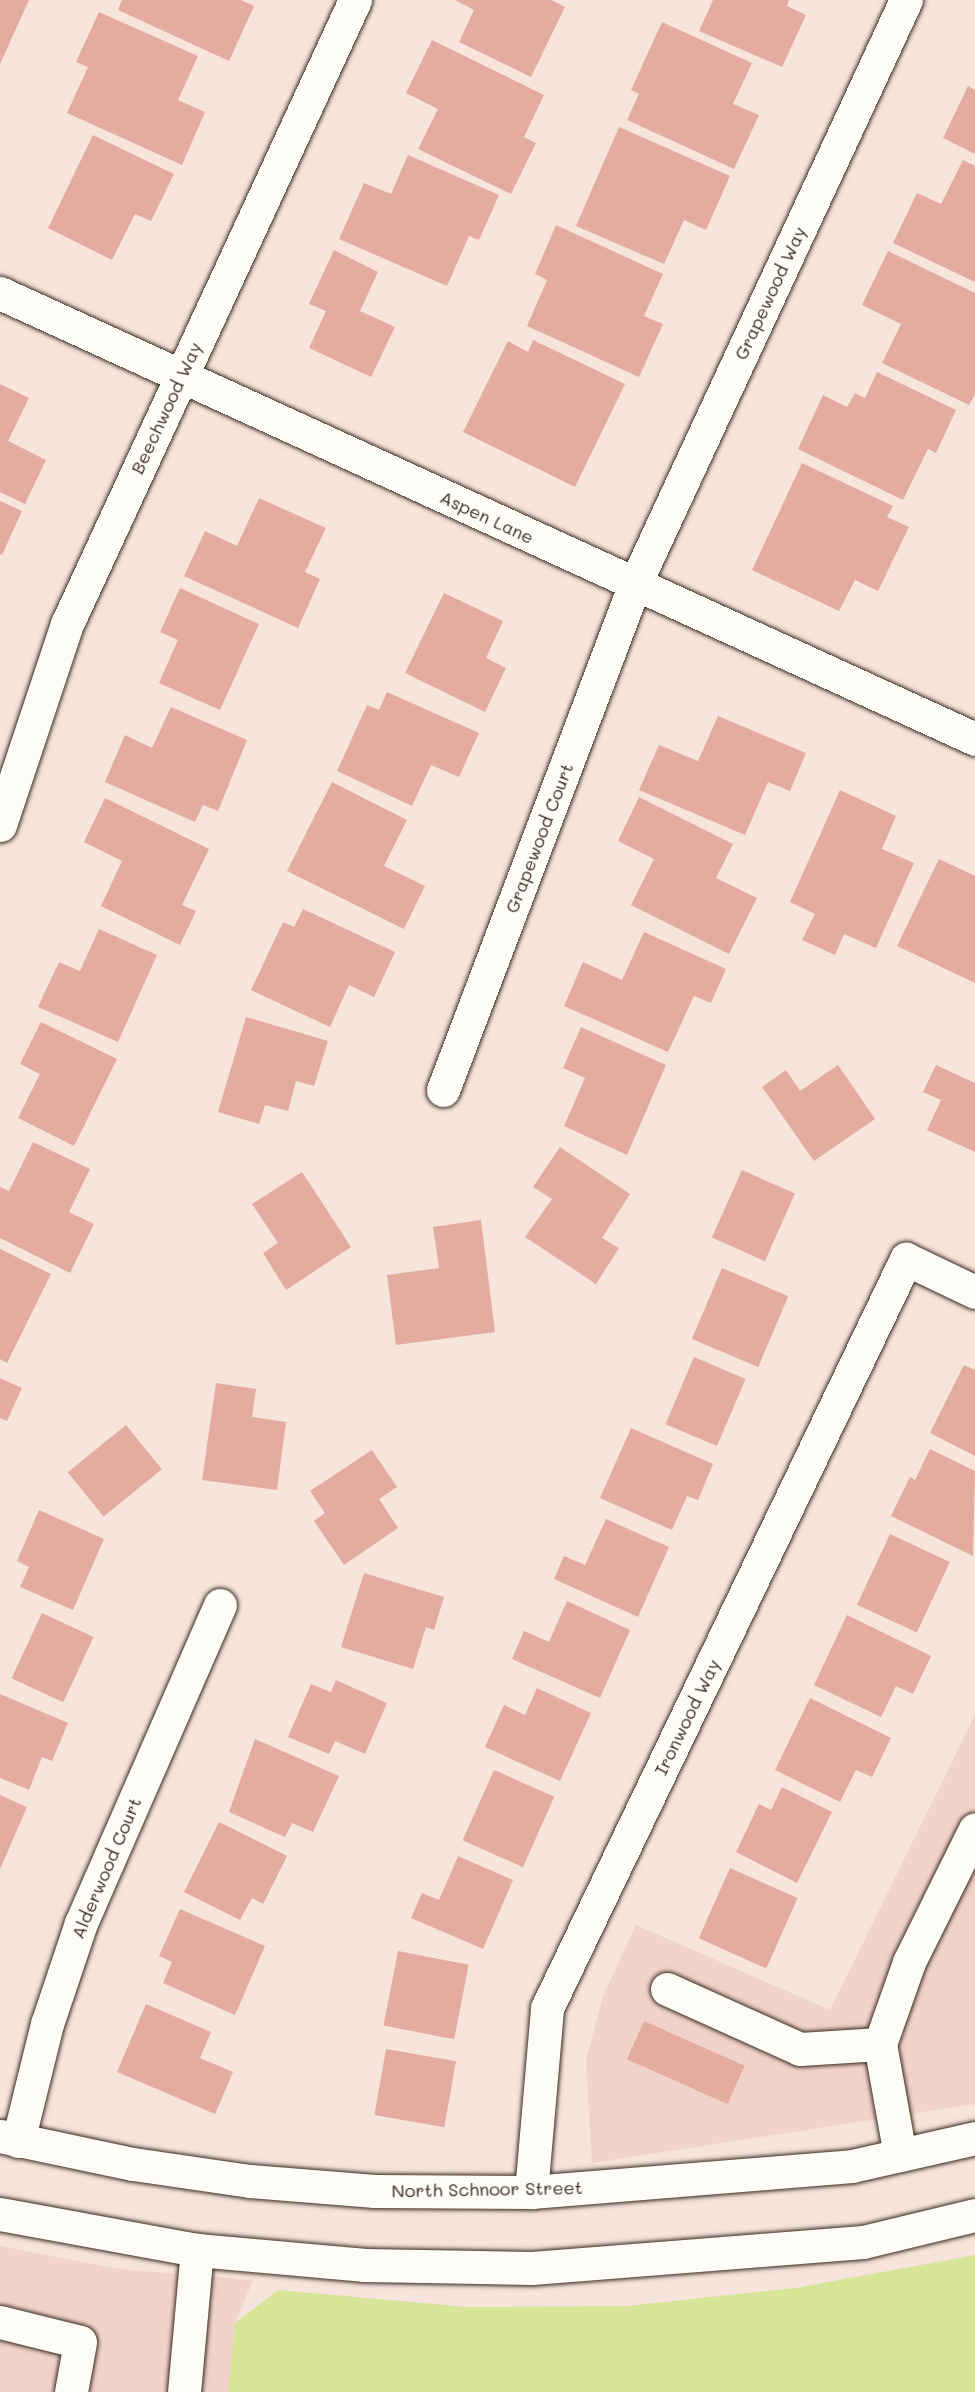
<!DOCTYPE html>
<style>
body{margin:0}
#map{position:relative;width:975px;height:2392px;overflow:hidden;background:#f6e4dd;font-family:Mali,sans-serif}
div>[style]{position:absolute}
.built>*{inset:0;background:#f1d3ca}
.green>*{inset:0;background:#d6e598}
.building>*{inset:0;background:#e4ab9f;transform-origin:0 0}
.roads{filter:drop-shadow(0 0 2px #3b2a1e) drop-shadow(0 0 2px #3b2a1e)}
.minor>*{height:33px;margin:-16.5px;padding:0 16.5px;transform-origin:16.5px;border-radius:16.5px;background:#fdfcf7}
span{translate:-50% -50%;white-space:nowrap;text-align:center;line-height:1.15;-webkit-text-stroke:5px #fdfcf7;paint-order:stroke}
.street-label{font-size:18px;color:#3b2a1e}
</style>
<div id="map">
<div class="built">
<i style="clip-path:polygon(975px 1715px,975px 2104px,592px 2163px,586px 2061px,603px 1996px,636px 1925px,830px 2010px)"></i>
<i style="clip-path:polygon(0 2246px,119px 2269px,253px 2280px,235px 2323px,228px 2392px,0 2392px)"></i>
</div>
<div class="green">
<i style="clip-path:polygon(975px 2255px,975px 2392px,228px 2392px,235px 2323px,278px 2290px,467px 2307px,627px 2306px,795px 2288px)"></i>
</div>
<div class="building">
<i style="clip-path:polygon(0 0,29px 0,0 64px)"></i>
<i style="clip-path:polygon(122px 0,241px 0,254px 6px,229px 61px,118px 10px)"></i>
<i style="clip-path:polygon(455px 0,551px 0,565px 7px,531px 77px,459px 42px,474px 10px)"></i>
<i style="clip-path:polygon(713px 0,789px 0,787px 6px,806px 15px,782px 67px,699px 31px)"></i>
<i style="clip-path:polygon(99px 12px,198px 56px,178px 100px,205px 112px,182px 165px,67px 113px,88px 67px,76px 62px)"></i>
<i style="clip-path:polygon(662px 22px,752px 63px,733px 104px,759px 115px,734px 169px,627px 120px,639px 94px,631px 90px)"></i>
<i style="clip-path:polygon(432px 40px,544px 95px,524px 137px,536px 143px,511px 194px,418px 149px,438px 109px,406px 93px)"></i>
<i style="clip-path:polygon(968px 86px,975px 90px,975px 154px,943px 138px)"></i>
<i style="clip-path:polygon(619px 127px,730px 176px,706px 230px,684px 220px,664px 264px,576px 226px)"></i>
<i style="clip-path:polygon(93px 135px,174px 174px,151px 221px,135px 214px,112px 260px,48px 228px)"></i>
<i style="clip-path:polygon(408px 155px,499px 195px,479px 240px,469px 236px,447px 286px,339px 239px,364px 183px,391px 194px)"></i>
<i style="clip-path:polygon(963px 160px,975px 166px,975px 282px,893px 243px,917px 193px,941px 204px)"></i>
<i style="clip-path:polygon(556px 225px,663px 274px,644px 316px,663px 324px,639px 377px,527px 326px,547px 280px,535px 274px)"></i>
<i style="clip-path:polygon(334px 250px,378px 272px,360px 311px,395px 327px,371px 377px,309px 348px,326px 311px,309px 304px)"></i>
<i style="clip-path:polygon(888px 251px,975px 293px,975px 394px,969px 405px,882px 363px,901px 324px,862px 305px)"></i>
<i style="clip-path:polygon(533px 340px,625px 384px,575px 487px,463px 432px,508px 341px,528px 352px)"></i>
<i style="clip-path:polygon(877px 372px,956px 410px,936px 453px,928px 449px,903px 500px,798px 449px,823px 395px,847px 407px,855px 393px,865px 398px)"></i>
<i style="clip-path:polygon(0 384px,29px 398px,8px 441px,46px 460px,25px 504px,0 492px)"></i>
<i style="clip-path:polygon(802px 463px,893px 506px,887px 517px,909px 527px,878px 591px,855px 580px,839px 611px,752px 570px)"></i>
<i style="clip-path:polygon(259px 498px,326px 528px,305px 572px,320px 579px,298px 628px,184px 576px,205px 531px,237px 546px)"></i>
<i style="clip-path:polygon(0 501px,22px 511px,2px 555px,0 554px)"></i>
<i style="clip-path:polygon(180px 588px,259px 624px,220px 710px,159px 683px,178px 640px,160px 632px)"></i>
<i style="clip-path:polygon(444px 593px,503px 621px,486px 658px,506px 668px,485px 712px,405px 673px)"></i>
<i style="clip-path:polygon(387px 692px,479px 733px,459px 777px,431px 765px,412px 806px,337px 771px,367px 705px,379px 710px)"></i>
<i style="clip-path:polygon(171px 707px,247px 740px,218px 811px,203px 805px,195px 822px,105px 782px,125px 735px,152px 748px)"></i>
<i style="clip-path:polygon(718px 716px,806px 753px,790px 791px,768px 782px,745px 835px,639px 790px,659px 745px,698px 761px)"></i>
<i style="clip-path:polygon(332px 782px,407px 820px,384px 866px,425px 886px,404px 929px,287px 871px)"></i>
<i style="clip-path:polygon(840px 790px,896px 816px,882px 849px,914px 863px,876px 948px,844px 934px,835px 955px,802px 940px,815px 914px,790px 902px)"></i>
<i style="clip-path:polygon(639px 797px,733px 844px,716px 878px,757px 898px,729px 954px,631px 905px,654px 859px,618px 841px)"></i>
<i style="clip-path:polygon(105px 798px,209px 849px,182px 905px,196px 911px,180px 945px,101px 906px,122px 861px,84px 842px)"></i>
<i style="clip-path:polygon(939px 859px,975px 876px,975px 983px,897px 946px)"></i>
<i style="clip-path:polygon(303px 909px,395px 952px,374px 997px,349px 985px,330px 1027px,251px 990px,283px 922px,294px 927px)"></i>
<i style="clip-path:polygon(99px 929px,157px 955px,118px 1042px,38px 1007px,59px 962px,80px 971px)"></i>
<i style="clip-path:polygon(644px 932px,726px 969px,711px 1003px,694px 996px,668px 1052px,564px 1006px,583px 962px,622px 980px)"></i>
<i style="clip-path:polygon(246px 1017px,328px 1041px,314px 1086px,296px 1081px,288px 1111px,265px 1105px,259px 1124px,218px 1112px)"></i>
<i style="clip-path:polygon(41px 1022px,117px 1059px,74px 1146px,18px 1118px,40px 1074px,20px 1064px)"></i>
<i style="clip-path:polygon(581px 1027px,666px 1065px,627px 1155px,564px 1126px,585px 1078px,563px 1068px)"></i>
<i style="clip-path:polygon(838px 1065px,875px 1119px,814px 1161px,762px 1087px,786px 1070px,800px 1091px)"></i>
<i style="clip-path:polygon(936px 1065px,975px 1083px,975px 1152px,927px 1130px,941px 1100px,923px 1092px)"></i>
<i style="clip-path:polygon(33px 1142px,90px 1169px,69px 1212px,94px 1224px,70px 1273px,0 1238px,0 1187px,9px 1191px)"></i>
<i style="clip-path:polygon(560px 1147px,630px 1194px,602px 1238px,619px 1248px,596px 1284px,525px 1237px,552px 1199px,533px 1187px)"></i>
<i style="left:742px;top:1170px;width:58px;height:74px;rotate:24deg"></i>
<i style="clip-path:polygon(302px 1172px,351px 1247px,286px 1290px,263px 1253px,278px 1243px,252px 1204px)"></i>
<i style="clip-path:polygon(481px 1220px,495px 1332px,396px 1345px,387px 1275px,439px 1268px,433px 1227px)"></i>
<i style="clip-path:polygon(0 1249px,51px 1274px,7px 1363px,0 1359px)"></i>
<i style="left:722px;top:1268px;width:72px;height:77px;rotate:23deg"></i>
<i style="left:694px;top:1357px;width:56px;height:73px;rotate:23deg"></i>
<i style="clip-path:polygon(964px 1365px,975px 1370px,975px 1456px,930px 1433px)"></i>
<i style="clip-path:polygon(0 1378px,22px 1388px,7px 1421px,0 1418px)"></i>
<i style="clip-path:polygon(216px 1383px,256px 1389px,252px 1417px,286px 1422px,277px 1490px,202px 1480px)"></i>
<i style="left:126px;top:1425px;width:57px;height:75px;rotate:51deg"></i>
<i style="clip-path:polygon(631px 1428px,713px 1464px,698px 1500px,687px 1496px,672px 1530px,600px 1498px)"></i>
<i style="clip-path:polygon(930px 1449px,975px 1471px,973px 1556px,891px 1516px,910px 1477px,915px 1480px)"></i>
<i style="clip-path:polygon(372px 1450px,397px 1487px,379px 1499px,398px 1528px,344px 1565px,314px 1521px,325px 1513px,310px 1491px)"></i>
<i style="clip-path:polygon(39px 1510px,104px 1539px,73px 1610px,20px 1587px,29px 1567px,17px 1561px)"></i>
<i style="clip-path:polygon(606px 1519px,669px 1547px,638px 1617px,554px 1579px,564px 1556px,585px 1565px)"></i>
<i style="left:890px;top:1534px;width:66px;height:78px;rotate:25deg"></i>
<i style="clip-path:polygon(364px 1573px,444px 1597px,434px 1630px,426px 1627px,413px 1669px,341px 1647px)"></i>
<i style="clip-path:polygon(567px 1601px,630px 1630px,600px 1698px,512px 1659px,524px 1631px,549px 1642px)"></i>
<i style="left:42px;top:1613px;width:57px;height:72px;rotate:25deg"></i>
<i style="clip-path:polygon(847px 1615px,931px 1656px,913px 1694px,896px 1686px,881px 1717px,814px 1685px)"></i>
<i style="clip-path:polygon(336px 1680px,387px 1703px,365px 1754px,335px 1741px,329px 1754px,288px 1737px,311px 1684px,331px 1692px)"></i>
<i style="clip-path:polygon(537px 1688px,591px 1713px,560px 1781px,485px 1747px,504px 1705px,525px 1715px)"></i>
<i style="clip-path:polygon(0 1694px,68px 1723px,52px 1761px,42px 1757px,29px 1790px,0 1778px)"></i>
<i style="clip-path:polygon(810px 1698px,891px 1738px,872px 1777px,856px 1770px,840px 1802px,775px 1770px)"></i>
<i style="clip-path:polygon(255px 1739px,339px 1776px,313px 1832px,292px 1823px,285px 1837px,229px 1812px)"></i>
<i style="left:494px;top:1770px;width:66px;height:77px;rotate:24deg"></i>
<i style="clip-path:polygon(782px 1787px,832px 1812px,797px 1883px,736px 1852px,759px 1804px,771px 1810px)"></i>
<i style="clip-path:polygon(0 1795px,27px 1807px,0 1869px)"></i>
<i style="clip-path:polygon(219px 1822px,287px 1856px,263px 1904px,252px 1898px,240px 1920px,184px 1892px)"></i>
<i style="clip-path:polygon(458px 1856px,513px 1880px,483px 1949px,411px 1918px,422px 1893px,439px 1900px)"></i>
<i style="left:730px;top:1868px;width:74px;height:77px;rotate:24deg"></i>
<i style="clip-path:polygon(180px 1909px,265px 1946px,235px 2015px,163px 1983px,172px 1962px,159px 1956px)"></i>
<i style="left:398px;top:1951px;width:72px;height:76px;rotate:11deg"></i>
<i style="clip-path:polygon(146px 2004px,211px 2032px,200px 2058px,233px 2072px,215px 2114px,117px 2072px)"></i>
<i style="left:644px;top:2021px;width:110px;height:42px;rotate:24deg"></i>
<i style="left:386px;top:2049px;width:71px;height:67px;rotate:10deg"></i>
</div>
<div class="roads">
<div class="minor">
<i style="left:0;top:293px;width:1072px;rotate:24.58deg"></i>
<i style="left:0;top:825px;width:212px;rotate:-71.6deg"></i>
<i style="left:67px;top:624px;width:687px;rotate:-65.22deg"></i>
<i style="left:443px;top:1090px;width:539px;rotate:-69.24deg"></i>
<i style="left:634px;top:586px;width:646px;rotate:-65.1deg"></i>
<i style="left:667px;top:1989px;width:146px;rotate:24.3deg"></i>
<i style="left:800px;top:2049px;width:80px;rotate:-3.6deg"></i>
<i style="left:0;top:2136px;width:136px;rotate:11.9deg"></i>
<i style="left:133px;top:2164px;width:118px;rotate:8.3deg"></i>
<i style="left:250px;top:2181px;width:125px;rotate:4.6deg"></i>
<i style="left:375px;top:2191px;width:156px;rotate:0.4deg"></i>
<i style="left:531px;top:2192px;width:322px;rotate:-4.6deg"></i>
<i style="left:852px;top:2166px;width:126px;rotate:-12.8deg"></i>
<i style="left:18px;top:2141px;width:121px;rotate:-76.1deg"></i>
<i style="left:47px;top:2024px;width:107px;rotate:-71.4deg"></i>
<i style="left:81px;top:1923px;width:347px;rotate:-66.4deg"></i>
<i style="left:900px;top:2155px;width:113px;rotate:-100.2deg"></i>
<i style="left:880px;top:2044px;width:87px;rotate:-70.5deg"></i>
<i style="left:909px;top:1962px;width:148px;rotate:-63.6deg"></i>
<i style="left:531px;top:2192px;width:185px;rotate:-85deg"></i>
<i style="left:547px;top:2008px;width:831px;rotate:-64.39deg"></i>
<i style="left:906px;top:1259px;width:76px;rotate:25.6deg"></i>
<i style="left:0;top:2214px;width:200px;rotate:10.4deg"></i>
<i style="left:197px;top:2250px;width:169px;rotate:5.1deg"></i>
<i style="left:365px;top:2265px;width:167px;rotate:1deg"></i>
<i style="left:532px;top:2268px;width:332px;rotate:-4.5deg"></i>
<i style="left:863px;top:2242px;width:115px;rotate:-13.6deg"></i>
<i style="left:0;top:2322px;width:82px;rotate:14deg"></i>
<i style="left:80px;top:2342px;width:51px;rotate:100.2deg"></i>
<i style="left:184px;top:2392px;width:143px;rotate:-84.8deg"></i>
</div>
</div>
<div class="street-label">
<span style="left:770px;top:293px;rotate:-65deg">Grapewood Way</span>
<span style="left:166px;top:408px;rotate:-65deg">Beechwood Way</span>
<span style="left:487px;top:517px;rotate:25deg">Aspen Lane</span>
<span style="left:539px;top:838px;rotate:-69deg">Grapewood Court</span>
<span style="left:687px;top:1717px;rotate:-64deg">Ironwood Way</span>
<span style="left:106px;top:1868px;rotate:-67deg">Alderwood Court</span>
<span style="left:487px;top:2189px;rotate:-1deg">North Schnoor Street</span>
</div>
</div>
